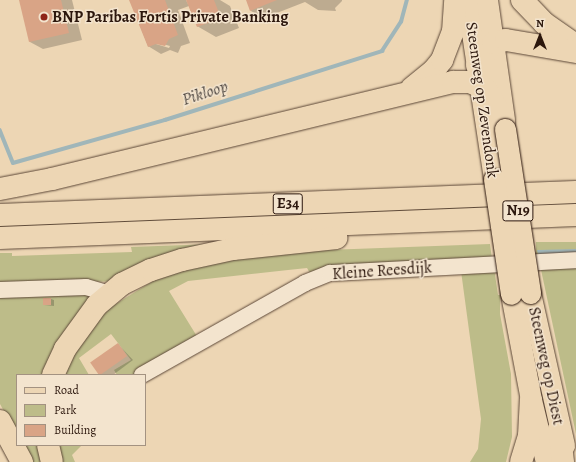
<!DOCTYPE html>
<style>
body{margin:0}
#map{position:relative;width:576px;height:462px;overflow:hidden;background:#edd6b4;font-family:Alegreya,serif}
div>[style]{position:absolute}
.green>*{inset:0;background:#bdbc89;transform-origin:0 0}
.water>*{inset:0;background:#a0b6b9}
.shadow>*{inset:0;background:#0003}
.stream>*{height:3.5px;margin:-1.75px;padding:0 1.75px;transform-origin:1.75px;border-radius:1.75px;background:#a0b6b9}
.building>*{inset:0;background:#d9a486;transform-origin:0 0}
.roads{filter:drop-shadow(0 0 1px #5c4737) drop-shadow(0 0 1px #5c4737)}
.minor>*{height:16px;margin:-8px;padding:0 8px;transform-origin:8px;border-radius:8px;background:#f3e4ce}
.major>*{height:21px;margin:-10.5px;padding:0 10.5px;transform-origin:10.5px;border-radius:10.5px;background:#edd6b4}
.highway>*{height:22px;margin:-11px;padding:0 11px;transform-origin:11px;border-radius:11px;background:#edd6b4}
.bridges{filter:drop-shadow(0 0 1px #2c170d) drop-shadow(0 0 1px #2c170d)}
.major-bridge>*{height:21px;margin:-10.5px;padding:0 10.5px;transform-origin:10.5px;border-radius:10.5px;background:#edd6b4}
.dots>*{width:11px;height:11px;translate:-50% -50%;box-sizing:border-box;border:2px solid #f3e4ce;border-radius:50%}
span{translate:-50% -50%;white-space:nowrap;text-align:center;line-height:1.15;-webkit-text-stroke:3px #f3e4ce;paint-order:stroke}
.shield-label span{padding:1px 3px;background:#f3e4ce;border:1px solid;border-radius:3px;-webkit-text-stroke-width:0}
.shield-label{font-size:15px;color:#2c170d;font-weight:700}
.poi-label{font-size:16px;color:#2c170d;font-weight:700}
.left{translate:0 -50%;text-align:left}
.street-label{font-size:16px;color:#2c170d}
.water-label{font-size:17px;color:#4f4741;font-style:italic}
.legend{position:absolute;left:16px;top:374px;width:130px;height:72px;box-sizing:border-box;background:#f3e4ce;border:1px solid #a39281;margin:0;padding:5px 7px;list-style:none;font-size:12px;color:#2c170d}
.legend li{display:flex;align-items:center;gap:8px;height:20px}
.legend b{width:20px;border:1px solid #a39281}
.north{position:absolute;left:520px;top:16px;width:40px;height:40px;-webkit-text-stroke:3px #f3e4ce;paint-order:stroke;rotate:0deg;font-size:11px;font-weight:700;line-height:16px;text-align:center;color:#2c170d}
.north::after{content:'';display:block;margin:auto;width:14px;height:18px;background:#2c170d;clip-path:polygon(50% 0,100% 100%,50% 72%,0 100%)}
</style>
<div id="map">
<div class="green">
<i style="clip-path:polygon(484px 204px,485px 209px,0 229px,0 223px)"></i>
<i style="left:576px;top:242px;width:14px;height:40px;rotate:90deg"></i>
<i style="clip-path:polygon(213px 244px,120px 281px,0 285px,0 253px,12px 253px,12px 256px,132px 252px,131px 247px)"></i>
<i style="clip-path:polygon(490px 244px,492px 259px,311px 275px,307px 268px,288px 270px,188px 281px,169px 291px,198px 338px,135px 375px,117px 375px,114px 370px,131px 360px,111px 334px,79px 358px,89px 375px,63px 375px,67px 364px,106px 310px,161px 276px,188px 267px,272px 252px)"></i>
<i style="clip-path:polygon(576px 264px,576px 434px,540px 265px)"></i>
<i style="clip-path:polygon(494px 268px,498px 295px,500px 295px,500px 314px,511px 374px,512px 437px,506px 462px,470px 462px,478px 449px,481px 419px,461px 271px)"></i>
<i style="clip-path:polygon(93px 295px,45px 375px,17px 375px,17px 435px,0 404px,0 296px)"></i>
<i style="clip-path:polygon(22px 445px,41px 445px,45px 462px,31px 462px)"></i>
<i style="clip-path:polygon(55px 445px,82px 445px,72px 455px,75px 462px,58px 462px)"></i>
</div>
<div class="water">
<i style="clip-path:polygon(576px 249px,576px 256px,539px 258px,537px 250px)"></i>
</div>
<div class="shadow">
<i style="clip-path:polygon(20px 0,72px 0,82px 40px,43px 49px,30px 42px)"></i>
<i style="clip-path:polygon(evenodd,130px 0,186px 0,188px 4px,199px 0,220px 0,230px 6px,239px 28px,216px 37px,197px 26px,189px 6px,178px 10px,190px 43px,181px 46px,178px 53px,170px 50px,161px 54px,148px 46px,130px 0,156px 42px,170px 46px,169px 48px,156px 44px,156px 42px)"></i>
<i style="clip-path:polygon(247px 0,342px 0,342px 1px,335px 8px,336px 11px,318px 10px,305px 2px,264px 18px,251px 11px)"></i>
<i style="clip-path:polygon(51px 299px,54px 300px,54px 306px,44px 305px)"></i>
<i style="clip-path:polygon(118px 344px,133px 360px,113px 375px,102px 375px,93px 363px)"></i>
</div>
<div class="stream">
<i style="left:0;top:130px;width:35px;rotate:68deg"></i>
<i style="left:13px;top:163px;width:158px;rotate:-15.8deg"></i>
<i style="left:165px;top:120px;width:228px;rotate:-17.6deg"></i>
<i style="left:382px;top:51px;width:35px;rotate:-57deg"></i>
<i style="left:401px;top:22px;width:23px;rotate:-75deg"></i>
</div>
<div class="building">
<i style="clip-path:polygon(19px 0,61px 0,69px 33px,29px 42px)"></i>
<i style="clip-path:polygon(129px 0,165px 0,178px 35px,169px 39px,165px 46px,156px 44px,148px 47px)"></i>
<i style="clip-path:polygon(186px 0,214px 0,221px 18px,197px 27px)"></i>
<i style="clip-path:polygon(246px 0,277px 0,250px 11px)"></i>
<i style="left:43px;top:298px;width:8px;height:7px"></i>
<i style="left:118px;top:343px;width:16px;height:34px;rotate:55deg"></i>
</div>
<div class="roads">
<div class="minor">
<i style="left:0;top:290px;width:86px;rotate:-2deg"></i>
<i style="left:86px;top:287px;width:25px;rotate:16deg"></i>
<i style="left:142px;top:375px;width:187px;rotate:-29.4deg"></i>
<i style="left:305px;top:283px;width:27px;rotate:-22deg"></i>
<i style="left:330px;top:273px;width:246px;rotate:-3deg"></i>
</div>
<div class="major">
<i style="left:467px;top:0;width:181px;rotate:81.4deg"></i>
<i style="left:487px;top:0;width:120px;rotate:81.9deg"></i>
<i style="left:530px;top:293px;width:156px;rotate:77.4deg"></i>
<i style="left:511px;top:294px;width:108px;rotate:79.3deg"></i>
<i style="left:531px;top:400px;width:64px;rotate:76.4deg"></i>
</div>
<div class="highway">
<i style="left:522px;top:0;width:32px;rotate:46deg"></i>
<i style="left:544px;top:23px;width:39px;rotate:35deg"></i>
<i style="left:477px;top:65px;width:27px;rotate:-54deg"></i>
<i style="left:493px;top:43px;width:13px;rotate:-13deg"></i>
<i style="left:506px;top:40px;width:71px;rotate:9.7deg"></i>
<i style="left:412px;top:88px;width:28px;rotate:-39deg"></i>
<i style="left:434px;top:70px;width:13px;rotate:-51deg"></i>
<i style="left:442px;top:60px;width:30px;rotate:-69deg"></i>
<i style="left:453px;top:32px;width:32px;rotate:-86deg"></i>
<i style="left:0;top:189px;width:53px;rotate:-10.9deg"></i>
<i style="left:52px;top:179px;width:413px;rotate:-13.6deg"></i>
<i style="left:453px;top:82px;width:17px"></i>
<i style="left:470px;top:82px;width:19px;rotate:25deg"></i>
<i style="left:487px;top:90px;width:36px;rotate:62deg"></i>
<i style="left:0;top:215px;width:576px;rotate:-2.29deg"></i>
<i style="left:0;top:238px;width:576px;rotate:-2.29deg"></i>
<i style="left:53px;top:375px;width:29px;rotate:-65deg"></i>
<i style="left:65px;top:349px;width:54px;rotate:-54deg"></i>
<i style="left:97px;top:305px;width:33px;rotate:-40deg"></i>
<i style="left:122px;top:284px;width:32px;rotate:-26deg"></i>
<i style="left:151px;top:270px;width:33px;rotate:-18deg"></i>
<i style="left:182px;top:260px;width:52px;rotate:-12.2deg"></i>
<i style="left:233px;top:249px;width:104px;rotate:-6.1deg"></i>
<i style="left:0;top:421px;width:47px;rotate:61.8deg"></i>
<i style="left:559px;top:429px;width:33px;rotate:83deg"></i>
<i style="left:48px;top:445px;width:17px;rotate:77deg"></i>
<i style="left:521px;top:462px;width:27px;rotate:-73deg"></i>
<i style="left:529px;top:436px;width:36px;rotate:-87deg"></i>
</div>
</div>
<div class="bridges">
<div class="major-bridge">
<i style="left:505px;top:129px;width:166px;rotate:81.3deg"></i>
<i style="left:494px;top:179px;width:116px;rotate:81.6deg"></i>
</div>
</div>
<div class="dots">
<i style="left:44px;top:17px;background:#8f2418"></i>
</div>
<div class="shield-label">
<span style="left:288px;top:204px">E34</span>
<span style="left:518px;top:211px">N19</span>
</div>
<div class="poi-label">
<span class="left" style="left:52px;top:17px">BNP Paribas Fortis Private Banking</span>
</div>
<div class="street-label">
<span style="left:482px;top:100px;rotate:82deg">Steenweg op Zevendonk</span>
<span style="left:382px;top:271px;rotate:-4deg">Kleine Reesdijk</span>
<span style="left:546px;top:366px;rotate:78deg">Steenweg op Diest</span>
</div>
<div class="water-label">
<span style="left:205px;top:93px;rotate:-18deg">Pikloop</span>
</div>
<ul class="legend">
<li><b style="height:5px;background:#edd6b4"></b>Road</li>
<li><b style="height:11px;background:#bdbc89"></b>Park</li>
<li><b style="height:11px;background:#d9a486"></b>Building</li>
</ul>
<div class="north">N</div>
</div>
